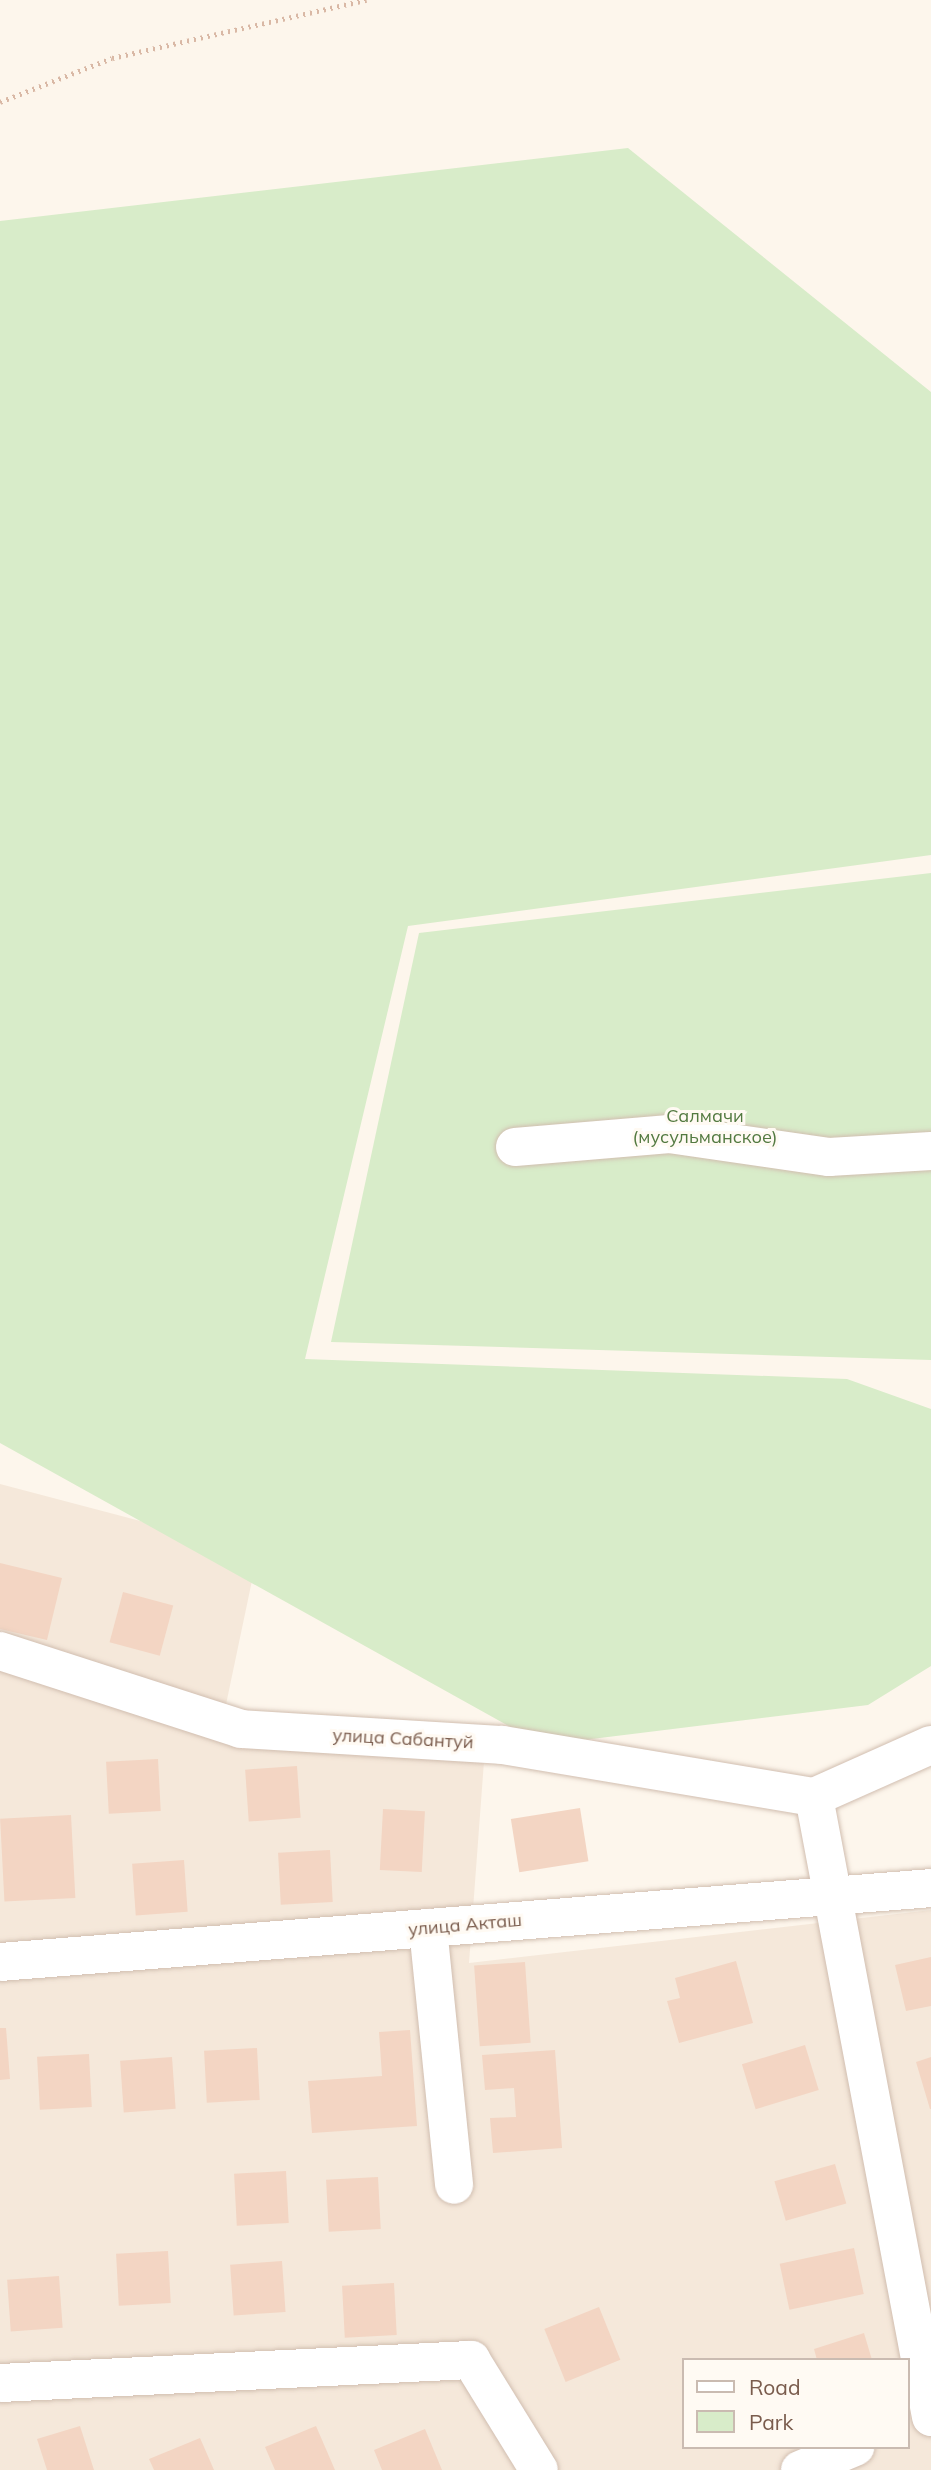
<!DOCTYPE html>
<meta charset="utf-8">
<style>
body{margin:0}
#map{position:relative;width:931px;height:2470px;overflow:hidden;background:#fdf6ec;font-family:Mulish,sans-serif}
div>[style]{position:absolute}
.residential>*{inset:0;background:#f5e8da}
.green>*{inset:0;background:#d8ecc9}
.building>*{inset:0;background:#f3d5c3;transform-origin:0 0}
.path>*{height:4.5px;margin-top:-2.25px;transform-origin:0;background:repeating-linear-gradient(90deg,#d9b8a5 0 2px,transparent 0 7px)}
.roads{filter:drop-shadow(0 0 2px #d1beb0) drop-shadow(0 0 2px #d1beb0)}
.minor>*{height:38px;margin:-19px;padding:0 19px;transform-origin:19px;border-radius:19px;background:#fff}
span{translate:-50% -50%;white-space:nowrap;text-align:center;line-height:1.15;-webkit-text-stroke:6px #fffaf3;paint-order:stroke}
.park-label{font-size:18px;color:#537a41}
.street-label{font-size:18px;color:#7a5c4d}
.legend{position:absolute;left:682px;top:2358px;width:228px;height:91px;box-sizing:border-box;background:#fffaf3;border:2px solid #cabbb1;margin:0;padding:9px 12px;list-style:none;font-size:21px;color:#7a5c4d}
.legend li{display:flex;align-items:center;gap:14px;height:35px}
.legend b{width:35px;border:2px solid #cabbb1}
</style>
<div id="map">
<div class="residential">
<i style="clip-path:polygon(evenodd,0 1484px,258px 1552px,220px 1733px,485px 1748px,469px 1963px,931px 1910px,931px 2470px,0 2470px,0 1484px,684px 2360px,908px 2360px,908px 2447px,684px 2447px,684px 2360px)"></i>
</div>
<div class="green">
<i style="clip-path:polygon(628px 148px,931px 392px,931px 855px,408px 926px,305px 1359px,847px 1379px,931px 1409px,931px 1666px,868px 1705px,543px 1745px,0 1443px,0 221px)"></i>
<i style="clip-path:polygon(931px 873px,931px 1360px,331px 1342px,419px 933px)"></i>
</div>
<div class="building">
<i style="clip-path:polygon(0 1563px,62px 1578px,47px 1640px,0 1629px)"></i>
<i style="left:123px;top:1592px;width:52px;height:52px;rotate:15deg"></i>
<i style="left:158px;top:1759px;width:52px;height:52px;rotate:87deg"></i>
<i style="left:297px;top:1766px;width:52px;height:52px;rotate:86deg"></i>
<i style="left:580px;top:1808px;width:54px;height:70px;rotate:81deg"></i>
<i style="left:383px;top:1809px;width:42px;height:61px;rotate:3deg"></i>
<i style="left:71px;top:1815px;width:83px;height:71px;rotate:87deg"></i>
<i style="left:330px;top:1850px;width:52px;height:52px;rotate:87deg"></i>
<i style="left:184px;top:1860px;width:52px;height:52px;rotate:86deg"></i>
<i style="clip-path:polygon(931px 1957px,931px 2006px,906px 2011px,895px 1965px)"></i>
<i style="clip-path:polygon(736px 1961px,753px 2023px,679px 2043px,667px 2001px,680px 1998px,675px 1978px)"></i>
<i style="left:525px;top:1962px;width:81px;height:51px;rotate:86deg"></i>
<i style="clip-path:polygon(0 2028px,6px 2028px,10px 2079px,0 2080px)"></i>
<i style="clip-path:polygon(410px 2030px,417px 2126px,312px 2133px,308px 2081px,382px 2076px,379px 2032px)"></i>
<i style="left:805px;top:2045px;width:47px;height:66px;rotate:73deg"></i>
<i style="left:257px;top:2048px;width:52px;height:53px;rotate:87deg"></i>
<i style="clip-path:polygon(555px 2050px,562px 2148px,493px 2153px,490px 2118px,516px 2117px,514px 2088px,485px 2090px,482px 2055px)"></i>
<i style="left:89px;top:2054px;width:53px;height:52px;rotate:87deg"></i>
<i style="left:172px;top:2057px;width:52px;height:52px;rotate:86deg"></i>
<i style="clip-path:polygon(931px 2057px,931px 2109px,930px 2109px,916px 2062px)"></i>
<i style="left:835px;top:2164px;width:41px;height:63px;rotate:74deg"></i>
<i style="left:286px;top:2171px;width:52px;height:52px;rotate:87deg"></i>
<i style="left:378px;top:2177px;width:52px;height:52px;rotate:87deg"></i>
<i style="left:854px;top:2248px;width:47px;height:76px;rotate:78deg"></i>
<i style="left:168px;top:2251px;width:52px;height:52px;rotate:87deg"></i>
<i style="left:282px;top:2261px;width:51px;height:52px;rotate:86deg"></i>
<i style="left:59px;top:2276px;width:52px;height:52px;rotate:86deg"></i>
<i style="left:394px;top:2283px;width:52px;height:52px;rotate:87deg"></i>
<i style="left:599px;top:2307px;width:57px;height:59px;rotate:68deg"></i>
<i style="clip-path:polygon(864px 2333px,872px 2360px,817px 2360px,814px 2349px)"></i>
<i style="clip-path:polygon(80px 2426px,94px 2470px,47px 2470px,37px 2439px)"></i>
<i style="clip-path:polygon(316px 2426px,335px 2470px,275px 2470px,265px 2447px)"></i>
<i style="clip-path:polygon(425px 2429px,442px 2470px,382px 2470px,374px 2450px)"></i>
<i style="clip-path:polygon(200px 2438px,214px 2470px,154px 2470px,149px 2459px)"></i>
</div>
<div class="path">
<i style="left:0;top:102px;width:120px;rotate:-21.4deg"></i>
<i style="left:112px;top:58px;width:261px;rotate:-12.9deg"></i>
</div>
<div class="roads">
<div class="minor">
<i style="left:515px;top:1147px;width:155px;rotate:-4.8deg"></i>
<i style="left:669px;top:1134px;width:162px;rotate:8.2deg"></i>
<i style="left:829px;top:1157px;width:102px;rotate:-3.4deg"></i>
<i style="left:0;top:1651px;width:253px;rotate:17.9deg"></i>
<i style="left:241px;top:1729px;width:261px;rotate:3.5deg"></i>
<i style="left:502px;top:1745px;width:316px;rotate:9.5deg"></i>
<i style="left:814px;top:1797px;width:631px;rotate:79.31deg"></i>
<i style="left:814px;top:1797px;width:128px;rotate:-24deg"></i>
<i style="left:428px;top:1928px;width:258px;rotate:84.2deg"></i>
<i style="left:0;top:1962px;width:934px;rotate:-4.54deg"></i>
<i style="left:0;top:2383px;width:472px;rotate:-2.8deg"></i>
<i style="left:471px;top:2360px;width:129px;rotate:58.3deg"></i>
<i style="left:800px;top:2470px;width:60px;rotate:-22.7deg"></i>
</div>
</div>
<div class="park-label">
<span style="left:705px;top:1127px">Салмачи<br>(мусульманское)</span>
</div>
<div class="street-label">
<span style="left:403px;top:1739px;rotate:3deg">улица Сабантуй</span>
<span style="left:465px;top:1925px;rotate:-5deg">улица Акташ</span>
</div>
<ul class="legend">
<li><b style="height:9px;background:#fff"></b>Road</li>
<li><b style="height:19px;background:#d8ecc9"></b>Park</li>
</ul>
</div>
